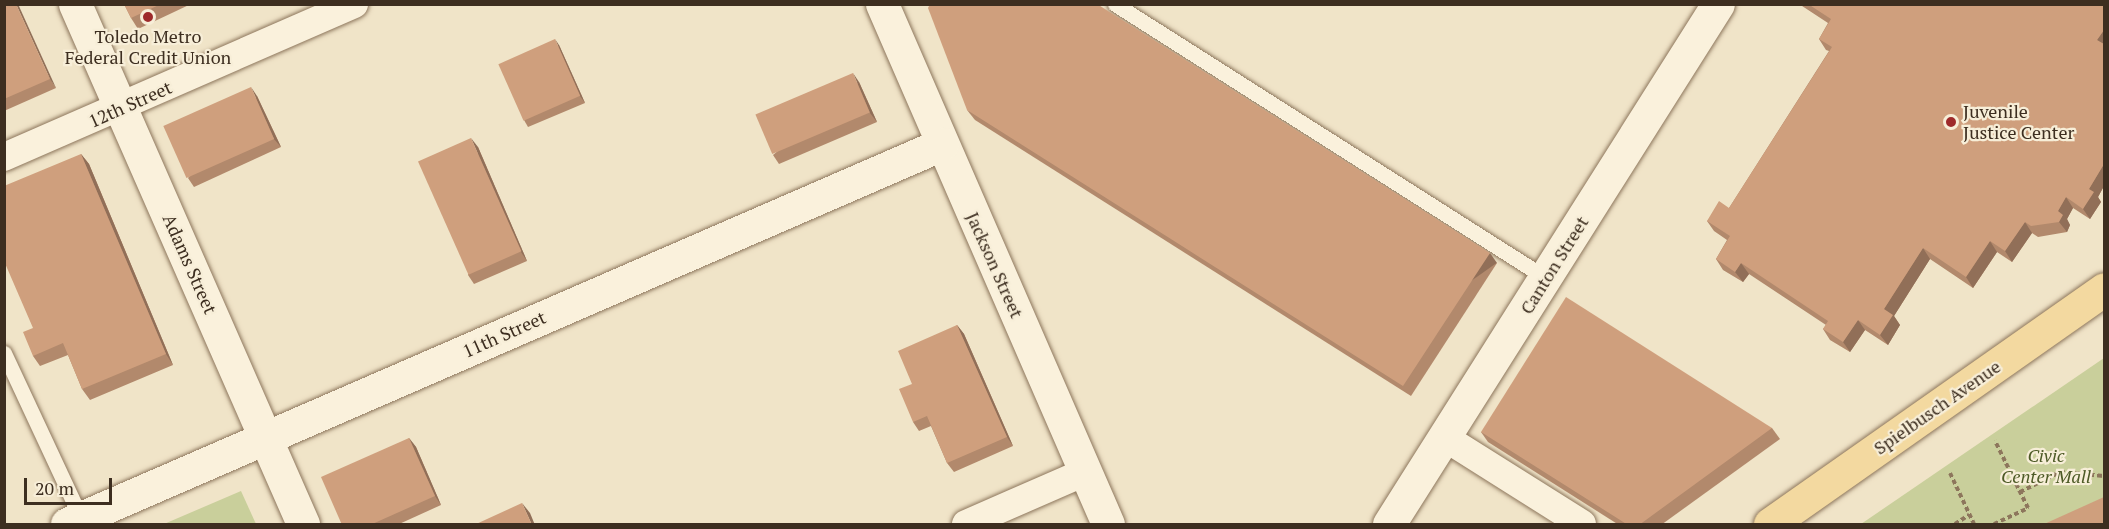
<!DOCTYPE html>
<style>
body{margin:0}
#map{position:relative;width:2109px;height:529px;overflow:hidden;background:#f0e4c8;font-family:"PT Serif",serif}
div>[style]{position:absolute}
.green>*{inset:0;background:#c9cf9b}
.path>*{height:4px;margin-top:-2px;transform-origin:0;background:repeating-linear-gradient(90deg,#8d765c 0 4.5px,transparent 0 7.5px)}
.roads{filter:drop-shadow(0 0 2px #8d765c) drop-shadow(0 0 2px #8d765c)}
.service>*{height:15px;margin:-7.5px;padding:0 7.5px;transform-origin:7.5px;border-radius:7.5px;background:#faf1dc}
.minor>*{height:28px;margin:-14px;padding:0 14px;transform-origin:14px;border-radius:14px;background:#faf1dc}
.tertiary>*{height:33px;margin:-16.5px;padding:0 16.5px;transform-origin:16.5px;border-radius:16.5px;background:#faf1dc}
.primary>*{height:33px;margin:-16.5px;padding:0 16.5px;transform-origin:16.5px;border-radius:16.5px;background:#f3d9a0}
.wall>*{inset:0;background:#b2896c}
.shaded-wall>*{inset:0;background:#916f58;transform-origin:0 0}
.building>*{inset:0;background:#cf9f7d;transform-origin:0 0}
.dots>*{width:16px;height:16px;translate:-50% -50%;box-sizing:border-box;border:3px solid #f7eed8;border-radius:50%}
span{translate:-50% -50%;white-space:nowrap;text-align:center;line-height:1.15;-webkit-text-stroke:4.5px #f7eed8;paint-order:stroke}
.poi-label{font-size:18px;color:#3d2e20}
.left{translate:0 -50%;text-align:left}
.street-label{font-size:18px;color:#3d2e20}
.park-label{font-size:18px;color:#4d5a26;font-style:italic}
.frame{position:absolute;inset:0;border:6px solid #3d2e20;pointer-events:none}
.scale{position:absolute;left:24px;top:478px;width:88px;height:27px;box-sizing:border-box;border:3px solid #3d2e20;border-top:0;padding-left:8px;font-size:18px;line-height:21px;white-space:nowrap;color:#3d2e20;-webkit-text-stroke:4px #f7eed8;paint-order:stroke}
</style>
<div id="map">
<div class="green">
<i style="clip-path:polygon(2104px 358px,2104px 524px,1861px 524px)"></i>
<i style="clip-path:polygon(241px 491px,256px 524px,164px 524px)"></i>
</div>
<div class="path">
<i style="left:1950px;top:473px;width:56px;rotate:64.8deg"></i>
<i style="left:2020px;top:492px;width:45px;rotate:-26.6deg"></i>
<i style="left:2060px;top:472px;width:44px;rotate:5.2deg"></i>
<i style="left:1955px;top:524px;width:17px;rotate:-33deg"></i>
<i style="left:1994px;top:524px;width:38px;rotate:-25deg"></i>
<i style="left:2028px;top:508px;width:75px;rotate:-116.2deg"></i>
</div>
<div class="roads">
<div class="service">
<i style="left:1115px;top:4px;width:511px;rotate:32.45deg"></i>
<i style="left:4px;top:353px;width:182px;rotate:65deg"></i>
</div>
<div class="minor">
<i style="left:4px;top:157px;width:382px;rotate:-23.6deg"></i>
<i style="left:1444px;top:437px;width:163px;rotate:32.2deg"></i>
<i style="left:966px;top:524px;width:130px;rotate:-23.6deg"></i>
</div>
<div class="tertiary">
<i style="left:75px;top:4px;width:568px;rotate:66.32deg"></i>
<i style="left:882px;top:4px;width:567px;rotate:66.51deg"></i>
<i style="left:67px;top:524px;width:954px;rotate:-23.47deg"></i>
<i style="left:1389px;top:524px;width:615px;rotate:-57.68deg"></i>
</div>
<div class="primary">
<i style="left:1770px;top:524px;width:408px;rotate:-35.1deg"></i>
</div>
</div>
<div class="wall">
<i style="clip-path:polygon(4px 4px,56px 88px,4px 111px)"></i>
<i style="clip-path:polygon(124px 4px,191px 4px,138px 29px,131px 18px)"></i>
<i style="clip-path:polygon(1799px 4px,2104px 4px,2104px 186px,2098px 197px,2101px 202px,2090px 219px,2073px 208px,2067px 219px,2070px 225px,2067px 232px,2038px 237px,2032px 233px,2012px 262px,1997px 252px,1973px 288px,1930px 259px,1894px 316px,1900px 325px,1888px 345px,1865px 330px,1850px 352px,1830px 340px,1823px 329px,1826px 325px,1749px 274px,1743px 282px,1723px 270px,1716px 259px,1727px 240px,1714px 231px,1707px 221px,1729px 208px,1829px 51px,1826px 50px,1819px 39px,1828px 23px)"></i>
<i style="clip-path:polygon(559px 45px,585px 103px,528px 127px,524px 120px)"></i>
<i style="clip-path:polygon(859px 82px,877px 122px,779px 164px,773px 155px)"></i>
<i style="clip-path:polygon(257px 96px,281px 147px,194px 187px,188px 178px)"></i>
<i style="clip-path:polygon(967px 110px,1497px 263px,1411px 396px,975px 120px)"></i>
<i style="clip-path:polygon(478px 147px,527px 261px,474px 284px,468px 275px)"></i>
<i style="clip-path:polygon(81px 154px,89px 164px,173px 365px,90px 400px,82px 389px,68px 355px,40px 366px,33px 356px,33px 328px)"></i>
<i style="clip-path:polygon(957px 325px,964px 334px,1013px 446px,954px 472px,947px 463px,931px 426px,919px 431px,913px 422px,912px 384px)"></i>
<i style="clip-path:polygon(1772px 428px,1780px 439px,1661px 525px,1619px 525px,1488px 442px,1481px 432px)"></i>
<i style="clip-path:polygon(409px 438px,416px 447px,441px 505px,397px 525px,342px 525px)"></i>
</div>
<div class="shaded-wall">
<i style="clip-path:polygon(16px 4px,18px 4px,56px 88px,50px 79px)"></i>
<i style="clip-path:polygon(2104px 30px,2104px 50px,2097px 40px)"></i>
<i style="clip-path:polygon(555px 39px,559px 45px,585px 103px,580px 96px)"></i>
<i style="clip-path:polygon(853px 73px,859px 82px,877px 122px,870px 113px)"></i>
<i style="clip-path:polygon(251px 87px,257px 96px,281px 147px,274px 139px)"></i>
<i style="clip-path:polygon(471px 138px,478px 147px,527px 261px,521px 252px)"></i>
<i style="clip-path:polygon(81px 154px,89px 164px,173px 365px,166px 354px)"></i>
<i style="clip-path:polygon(2104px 164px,2104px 186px,2098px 197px,2101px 202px,2090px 219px,2083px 209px,2089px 189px)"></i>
<i style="clip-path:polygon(2066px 197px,2073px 208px,2067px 219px,2070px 225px,2067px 232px,2059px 222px,2058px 211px)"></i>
<i style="clip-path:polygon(2025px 222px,2032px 233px,2012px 262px,2005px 251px)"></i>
<i style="clip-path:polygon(1990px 241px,1997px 252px,1973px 288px,1966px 277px)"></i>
<i style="clip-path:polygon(1923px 248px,1930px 259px,1894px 316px,1900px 325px,1888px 345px,1880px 335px,1884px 309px)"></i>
<i style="left:1490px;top:253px;width:12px;height:159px;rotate:55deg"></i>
<i style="clip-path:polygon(1741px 263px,1749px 274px,1743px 282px,1735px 272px)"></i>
<i style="clip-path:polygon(1858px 320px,1865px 330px,1850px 352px,1843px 342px)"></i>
<i style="clip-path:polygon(957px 325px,964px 334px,1013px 446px,1007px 437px)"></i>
<i style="clip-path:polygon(409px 438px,416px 447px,441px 505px,435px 496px)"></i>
<i style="clip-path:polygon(522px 503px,530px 513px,535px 525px,532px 525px)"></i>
</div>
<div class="building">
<i style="clip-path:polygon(4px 4px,16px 4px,50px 79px,4px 99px)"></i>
<i style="clip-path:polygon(124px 4px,161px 4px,131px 18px)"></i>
<i style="clip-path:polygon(930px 4px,1097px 4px,1490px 253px,1403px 386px,967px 110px,928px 8px)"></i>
<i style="clip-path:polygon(1808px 4px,2104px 4px,2104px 30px,2097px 40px,2104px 44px,2104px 164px,2089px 189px,2094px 192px,2083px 209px,2066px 197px,2058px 211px,2063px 215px,2059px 222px,2031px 226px,2025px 222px,2005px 251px,1990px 241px,1966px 277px,1923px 248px,1884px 309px,1893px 315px,1880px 335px,1858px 320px,1843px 342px,1823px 329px,1828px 321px,1741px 263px,1735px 272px,1716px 259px,1730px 236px,1707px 221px,1719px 201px,1729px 208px,1832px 47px,1819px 39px,1831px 19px)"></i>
<i style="left:555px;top:39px;width:62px;height:62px;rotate:66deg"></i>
<i style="left:853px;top:73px;width:43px;height:106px;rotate:67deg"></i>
<i style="left:251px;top:87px;width:57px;height:96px;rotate:66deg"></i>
<i style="left:471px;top:138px;width:124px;height:58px;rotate:66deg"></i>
<i style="clip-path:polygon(81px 154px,166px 354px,82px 389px,63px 343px,33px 356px,23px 332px,33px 328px,4px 261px,4px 186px)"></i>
<i style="clip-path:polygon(1566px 297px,1772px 428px,1639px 525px,1628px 525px,1481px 432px)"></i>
<i style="clip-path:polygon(957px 325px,1007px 437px,947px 463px,927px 416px,913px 422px,899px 389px,912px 384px,898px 351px)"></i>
<i style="clip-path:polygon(409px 438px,435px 496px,370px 525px,342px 525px,321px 477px)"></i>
<i style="clip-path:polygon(2104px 497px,2104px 525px,2042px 525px)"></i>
<i style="clip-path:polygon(522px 503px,532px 525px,474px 525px)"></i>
</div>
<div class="dots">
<i style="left:148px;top:17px;background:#9e2a2b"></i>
<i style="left:1951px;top:122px;background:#9e2a2b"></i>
</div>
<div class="poi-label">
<span style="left:148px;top:47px">Toledo Metro<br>Federal Credit Union</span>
<span class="left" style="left:1963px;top:122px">Juvenile<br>Justice Center</span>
</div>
<div class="street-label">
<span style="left:130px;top:104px;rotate:-24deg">12th Street</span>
<span style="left:190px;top:264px;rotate:66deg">Adams Street</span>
<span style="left:995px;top:265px;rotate:66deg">Jackson Street</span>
<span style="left:1554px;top:265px;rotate:-58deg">Canton Street</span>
<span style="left:504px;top:334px;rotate:-24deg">11th Street</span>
<span style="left:1937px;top:407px;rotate:-35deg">Spielbusch Avenue</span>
</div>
<div class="park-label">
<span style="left:2046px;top:466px">Civic<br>Center Mall</span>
</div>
<div class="frame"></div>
<div class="scale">20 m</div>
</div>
